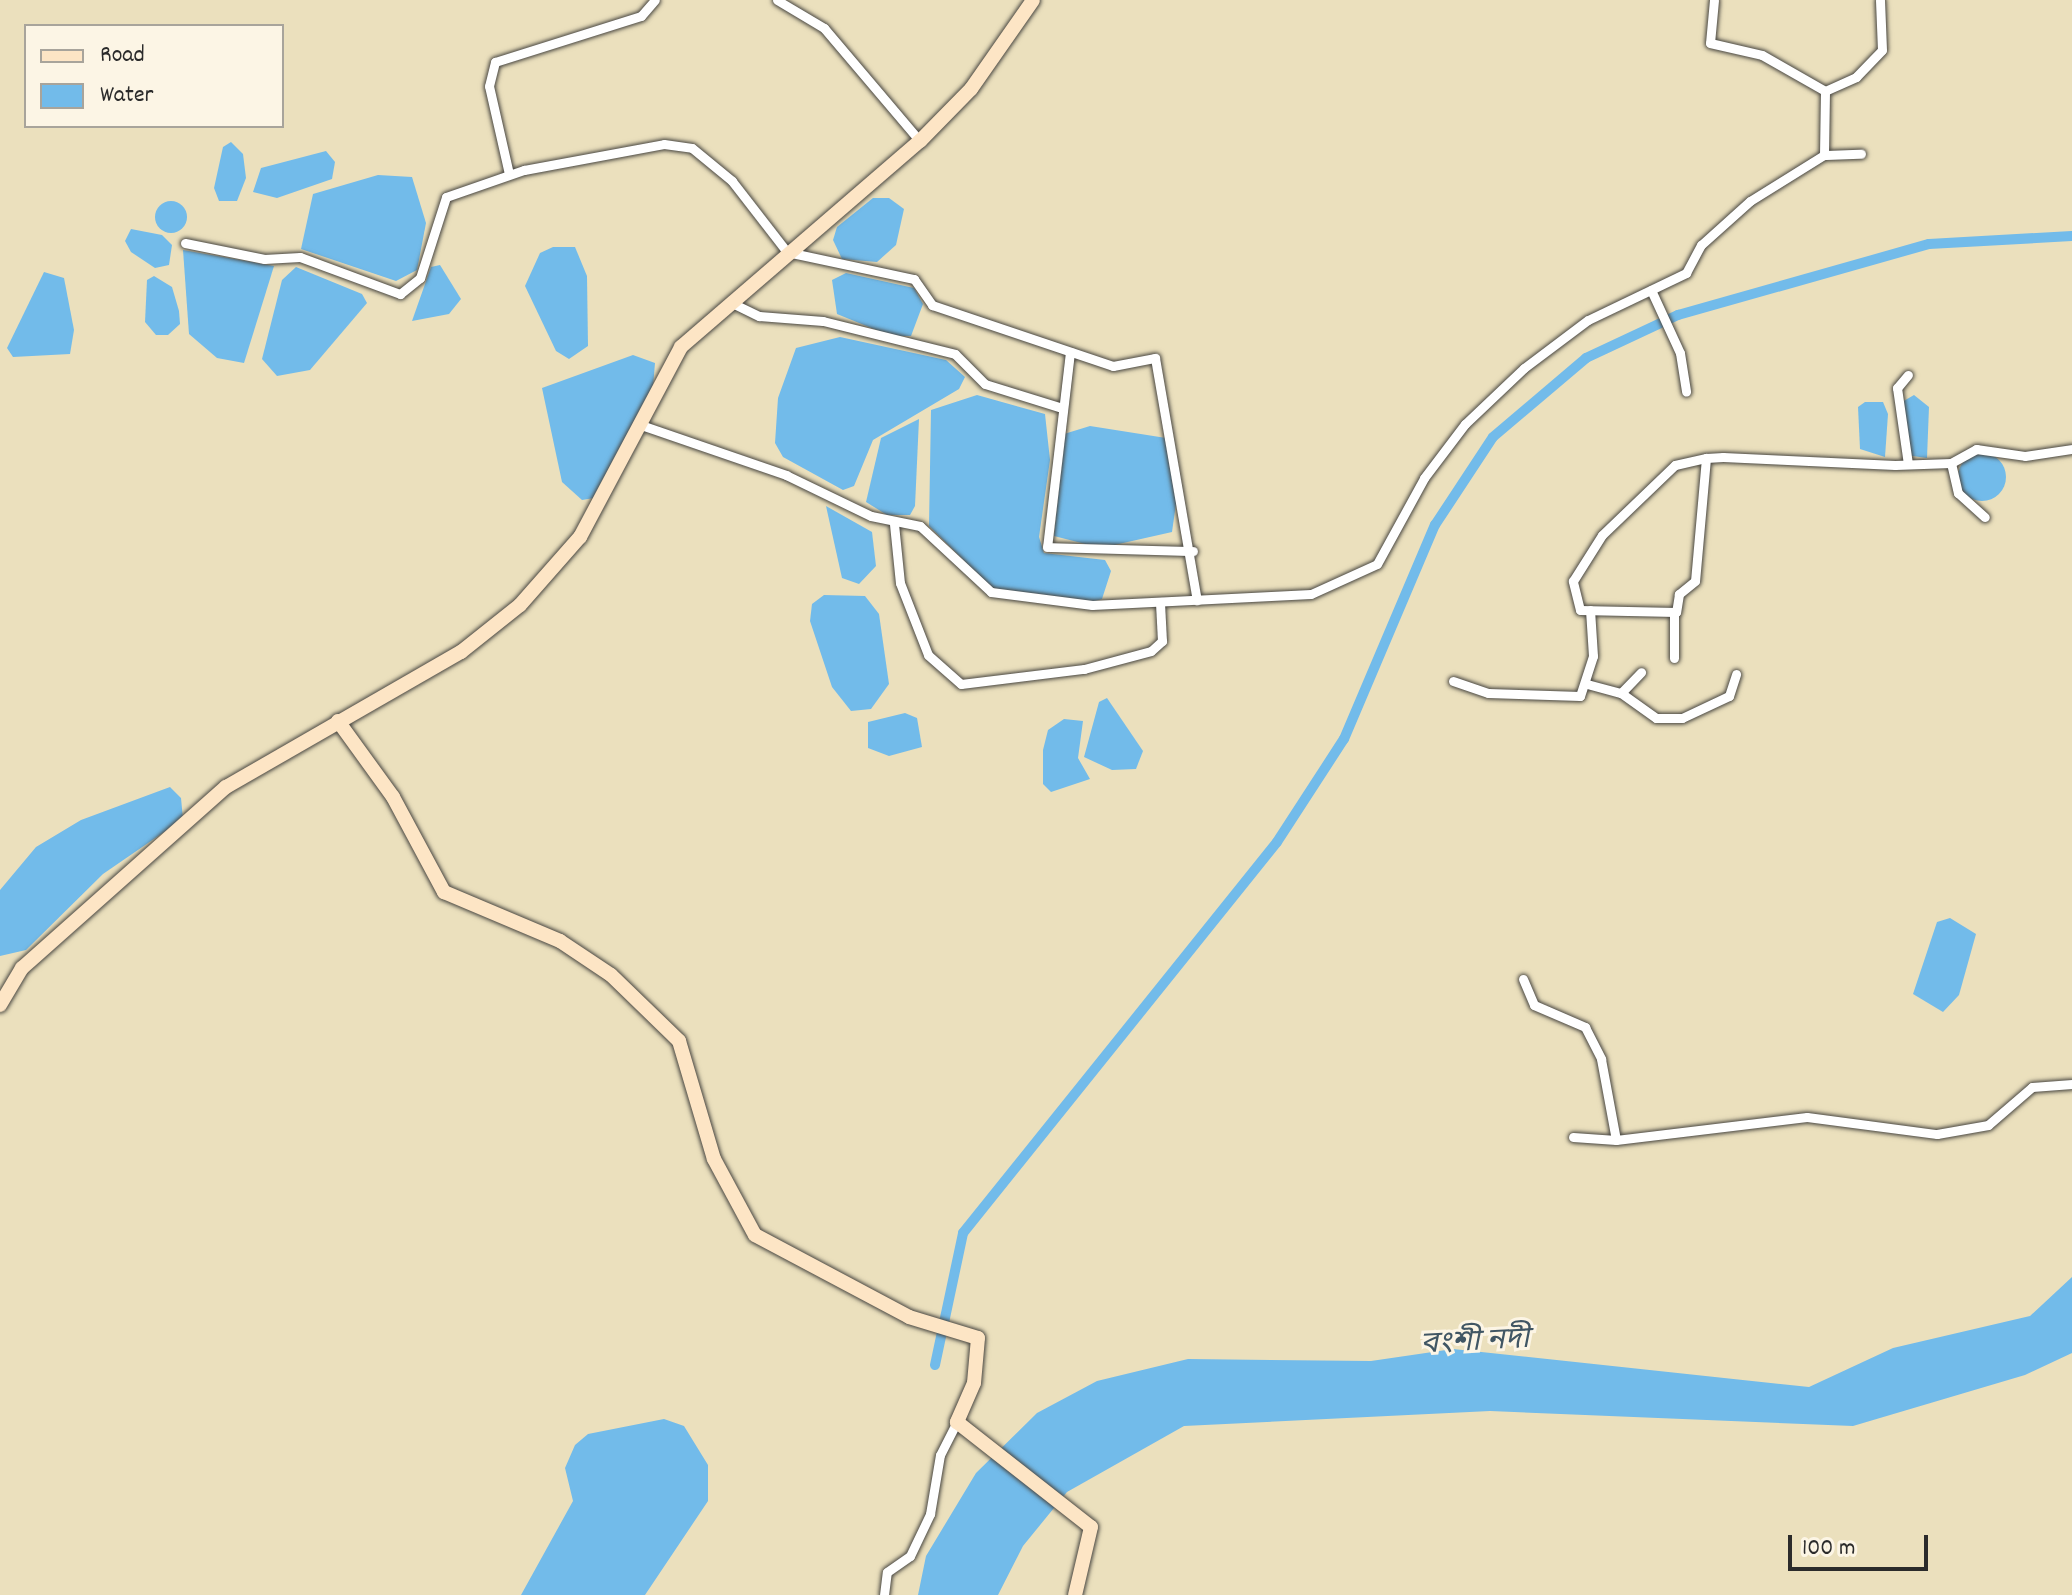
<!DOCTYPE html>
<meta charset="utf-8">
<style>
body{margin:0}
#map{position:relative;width:2072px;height:1595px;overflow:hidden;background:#ebe0bd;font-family:Dekko,"Noto Sans Bengali",sans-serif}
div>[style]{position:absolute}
.water>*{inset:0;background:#72bbea}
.round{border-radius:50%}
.canal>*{height:10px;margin:-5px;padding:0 5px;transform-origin:5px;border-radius:5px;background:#72bbea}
.roads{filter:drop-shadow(0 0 2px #484641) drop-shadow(0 0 2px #484641)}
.street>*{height:9px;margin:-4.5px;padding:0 4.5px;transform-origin:4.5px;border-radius:4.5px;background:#fff}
.secondary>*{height:14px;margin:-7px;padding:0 7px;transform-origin:7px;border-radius:7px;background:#fde5c5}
span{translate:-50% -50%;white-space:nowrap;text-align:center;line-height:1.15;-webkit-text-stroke:6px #fcf5e5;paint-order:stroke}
.water-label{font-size:30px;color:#405664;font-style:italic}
.legend{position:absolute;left:24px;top:24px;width:260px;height:104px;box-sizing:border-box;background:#fcf5e5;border:2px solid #a8a49b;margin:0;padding:10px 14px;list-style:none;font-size:24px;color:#2b2b2b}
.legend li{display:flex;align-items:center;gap:16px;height:40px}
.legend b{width:40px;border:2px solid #a8a49b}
.scale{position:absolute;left:1788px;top:1535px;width:140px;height:36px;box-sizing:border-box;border:4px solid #2b2b2b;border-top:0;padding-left:10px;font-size:24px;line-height:28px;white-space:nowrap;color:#2b2b2b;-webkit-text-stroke:6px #fcf5e5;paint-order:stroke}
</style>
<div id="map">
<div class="water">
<i style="clip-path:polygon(231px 142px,243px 154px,246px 178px,237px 201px,219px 201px,214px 188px,223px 147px)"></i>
<i style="clip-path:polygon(326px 151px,335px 162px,332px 179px,277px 198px,253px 192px,261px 168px)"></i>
<i style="clip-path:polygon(378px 175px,412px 177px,426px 223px,417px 270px,396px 281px,301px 249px,313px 194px)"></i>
<i style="clip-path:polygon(873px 198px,889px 198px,904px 209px,896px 245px,877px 262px,842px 259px,833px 240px,837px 227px)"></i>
<i class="round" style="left:155px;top:201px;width:32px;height:32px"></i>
<i style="clip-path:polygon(131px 229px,162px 235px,172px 245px,169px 265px,155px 268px,131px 252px,125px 241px)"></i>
<i style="clip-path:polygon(553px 247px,575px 247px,587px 276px,588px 346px,569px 359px,556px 351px,525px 286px,540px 253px)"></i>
<i style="clip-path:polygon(183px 250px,274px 266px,244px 363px,217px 358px,189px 334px)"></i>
<i style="clip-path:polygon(440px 265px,461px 299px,449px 314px,412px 321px,431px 267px)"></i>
<i style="clip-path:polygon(296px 267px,362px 294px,367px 303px,310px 370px,277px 376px,262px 359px,282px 280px)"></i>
<i style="clip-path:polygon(44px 272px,64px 278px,74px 330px,70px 354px,13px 357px,7px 348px)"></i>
<i style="clip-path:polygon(846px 273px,914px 288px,923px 304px,911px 336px,891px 336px,837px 314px,832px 280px)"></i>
<i style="clip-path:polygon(154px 276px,172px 287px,179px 311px,180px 324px,168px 335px,156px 335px,145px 322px,147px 280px)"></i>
<i style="clip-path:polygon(840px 337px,946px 360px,965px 377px,959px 389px,873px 440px,854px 486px,843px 490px,783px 457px,775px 443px,778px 398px,796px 348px)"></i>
<i style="clip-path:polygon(633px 355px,655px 363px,653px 387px,594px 498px,582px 500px,562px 482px,542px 388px)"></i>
<i style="clip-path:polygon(977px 395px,1045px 414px,1050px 460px,1039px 537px,1044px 553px,1105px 560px,1111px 571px,1102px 599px,1086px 604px,992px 588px,929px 526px,931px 410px)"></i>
<i style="clip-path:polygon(1914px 395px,1929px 407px,1927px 458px,1905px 455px,1902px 402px)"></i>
<i style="clip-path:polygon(1865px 402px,1883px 402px,1888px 414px,1885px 457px,1860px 449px,1858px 407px)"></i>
<i style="clip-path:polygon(919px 419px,915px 506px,910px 515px,887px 515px,866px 502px,881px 438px)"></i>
<i style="clip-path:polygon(1090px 426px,1166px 438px,1177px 497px,1172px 532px,1101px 548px,1054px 536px,1064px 434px)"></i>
<i class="round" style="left:1958px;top:453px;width:48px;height:48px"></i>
<i style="clip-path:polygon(826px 506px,872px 532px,876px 566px,859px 584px,842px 578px)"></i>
<i style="clip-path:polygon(824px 595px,865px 596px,879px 614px,889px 684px,871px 709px,851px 711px,832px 687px,810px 621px,812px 604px)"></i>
<i style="clip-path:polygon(1107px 698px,1143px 751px,1136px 769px,1112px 770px,1084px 757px,1099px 702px)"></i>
<i style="clip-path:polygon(905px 713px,917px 718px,922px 747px,889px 756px,868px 748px,868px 722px)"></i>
<i style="clip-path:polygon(1064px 719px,1083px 721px,1078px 758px,1090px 779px,1051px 792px,1043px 784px,1043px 750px,1048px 730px)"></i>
<i style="clip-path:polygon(170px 787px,181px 798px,183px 819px,103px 874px,26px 950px,0 956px,0 890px,36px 847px,81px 820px)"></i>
<i style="clip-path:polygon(1950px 918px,1976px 934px,1959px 995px,1943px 1012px,1913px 994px,1937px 922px)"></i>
<i style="clip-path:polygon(2072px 1277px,2072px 1353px,2025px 1375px,1853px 1426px,1490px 1411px,1184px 1426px,1067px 1492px,1023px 1546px,998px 1595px,918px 1595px,926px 1556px,976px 1473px,1037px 1413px,1097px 1381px,1188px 1359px,1371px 1361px,1453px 1349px,1809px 1387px,1893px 1348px,2030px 1316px)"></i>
<i style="clip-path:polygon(664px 1419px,684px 1426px,708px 1465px,708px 1501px,645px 1595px,521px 1595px,573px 1501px,565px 1468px,575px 1445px,588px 1434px)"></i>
</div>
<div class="canal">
<i style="left:935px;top:1365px;width:135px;rotate:-78deg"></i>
<i style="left:963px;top:1233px;width:501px;rotate:-51.23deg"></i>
<i style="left:1277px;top:842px;width:123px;rotate:-57deg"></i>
<i style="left:1344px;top:739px;width:233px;rotate:-67deg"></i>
<i style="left:1435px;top:525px;width:105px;rotate:-56.6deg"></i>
<i style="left:1493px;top:437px;width:122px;rotate:-40.3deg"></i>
<i style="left:1586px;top:358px;width:102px;rotate:-25.1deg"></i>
<i style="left:1678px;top:315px;width:261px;rotate:-15.8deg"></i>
<i style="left:1929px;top:244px;width:143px;rotate:-3.2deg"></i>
</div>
<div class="roads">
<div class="street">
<i style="left:777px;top:0;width:55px;rotate:30.8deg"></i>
<i style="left:824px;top:28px;width:148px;rotate:49.7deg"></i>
<i style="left:1714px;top:0;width:43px;rotate:95.3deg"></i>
<i style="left:1710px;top:43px;width:53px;rotate:13deg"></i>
<i style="left:1762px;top:55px;width:73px;rotate:29.7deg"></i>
<i style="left:1824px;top:155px;width:37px;rotate:-2deg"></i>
<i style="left:509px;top:174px;width:90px;rotate:-102.8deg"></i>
<i style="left:489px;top:86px;width:25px;rotate:-76deg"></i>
<i style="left:495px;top:62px;width:153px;rotate:-17.5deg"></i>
<i style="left:641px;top:16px;width:21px;rotate:-49deg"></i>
<i style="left:185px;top:243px;width:81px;rotate:11.4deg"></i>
<i style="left:264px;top:259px;width:36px;rotate:-3deg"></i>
<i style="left:300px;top:257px;width:107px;rotate:20.3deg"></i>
<i style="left:400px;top:294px;width:26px;rotate:-39deg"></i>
<i style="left:420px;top:278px;width:85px;rotate:-72.2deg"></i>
<i style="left:446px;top:197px;width:83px;rotate:-19.1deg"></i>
<i style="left:524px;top:170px;width:142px;rotate:-10.5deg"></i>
<i style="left:664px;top:144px;width:28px;rotate:8deg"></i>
<i style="left:692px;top:148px;width:52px;rotate:39.5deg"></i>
<i style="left:732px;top:181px;width:90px;rotate:52.2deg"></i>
<i style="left:787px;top:252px;width:130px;rotate:12deg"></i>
<i style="left:914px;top:279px;width:32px;rotate:55deg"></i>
<i style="left:932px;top:305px;width:191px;rotate:18.6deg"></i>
<i style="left:1113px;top:366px;width:43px;rotate:-10.8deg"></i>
<i style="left:1155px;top:358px;width:246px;rotate:80.2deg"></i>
<i style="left:1651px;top:290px;width:69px;rotate:65.3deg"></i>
<i style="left:1680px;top:353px;width:39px;rotate:81deg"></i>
<i style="left:732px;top:303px;width:30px;rotate:26deg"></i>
<i style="left:759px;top:316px;width:64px;rotate:4.5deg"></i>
<i style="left:823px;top:321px;width:136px;rotate:14deg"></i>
<i style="left:955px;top:354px;width:42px;rotate:45deg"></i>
<i style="left:985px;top:384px;width:77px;rotate:17.3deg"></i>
<i style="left:1070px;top:352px;width:196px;rotate:96.7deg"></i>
<i style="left:1047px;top:547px;width:146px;rotate:1.6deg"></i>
<i style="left:638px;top:424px;width:157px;rotate:19deg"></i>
<i style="left:786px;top:475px;width:94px;rotate:25.8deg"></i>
<i style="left:871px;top:516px;width:50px;rotate:11.5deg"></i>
<i style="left:920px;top:526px;width:97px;rotate:42.9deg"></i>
<i style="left:991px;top:592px;width:102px;rotate:7.3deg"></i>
<i style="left:1092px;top:605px;width:219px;rotate:-2.9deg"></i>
<i style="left:1311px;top:594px;width:72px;rotate:-24.4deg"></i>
<i style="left:1377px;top:564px;width:98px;rotate:-61.3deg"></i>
<i style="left:1424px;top:478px;width:68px;rotate:-52.8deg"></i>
<i style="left:1465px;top:424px;width:81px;rotate:-43.5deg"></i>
<i style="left:1524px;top:368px;width:80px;rotate:-36.9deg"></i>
<i style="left:1588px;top:320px;width:109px;rotate:-25.6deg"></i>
<i style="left:1686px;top:273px;width:32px;rotate:-62deg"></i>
<i style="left:1701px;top:245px;width:66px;rotate:-41.9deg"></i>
<i style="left:1750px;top:201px;width:87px;rotate:-31.9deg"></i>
<i style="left:1824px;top:155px;width:64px;rotate:-89.1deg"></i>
<i style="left:1825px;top:91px;width:34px;rotate:-24deg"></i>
<i style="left:1856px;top:77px;width:37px;rotate:-46deg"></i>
<i style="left:1882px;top:50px;width:50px;rotate:-92.3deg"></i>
<i style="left:1706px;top:458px;width:123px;rotate:95.1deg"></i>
<i style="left:1695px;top:581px;width:21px;rotate:141deg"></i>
<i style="left:1679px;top:594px;width:18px;rotate:99deg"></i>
<i style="left:1676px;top:612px;width:96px;rotate:-178.8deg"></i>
<i style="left:1580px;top:610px;width:30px;rotate:-104deg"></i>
<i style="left:1573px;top:581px;width:54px;rotate:-57.8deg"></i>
<i style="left:1602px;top:535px;width:101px;rotate:-43.8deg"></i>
<i style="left:1675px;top:465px;width:32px;rotate:-13deg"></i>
<i style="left:1706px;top:458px;width:17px;rotate:-3deg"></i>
<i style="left:1723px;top:457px;width:172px;rotate:2.7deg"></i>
<i style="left:1895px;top:465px;width:56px;rotate:-2deg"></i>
<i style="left:1951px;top:463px;width:29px;rotate:-29deg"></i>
<i style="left:1976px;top:449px;width:49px;rotate:8.1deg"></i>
<i style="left:2025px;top:456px;width:48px;rotate:-8.5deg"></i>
<i style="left:1951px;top:463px;width:31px;rotate:77deg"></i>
<i style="left:1958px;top:493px;width:36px;rotate:42deg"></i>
<i style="left:1908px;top:464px;width:77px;rotate:-98.2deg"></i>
<i style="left:1897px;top:388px;width:17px;rotate:-50deg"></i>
<i style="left:894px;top:524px;width:59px;rotate:84.2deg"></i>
<i style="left:900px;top:583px;width:77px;rotate:68.7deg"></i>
<i style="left:928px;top:655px;width:44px;rotate:41.3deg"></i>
<i style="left:961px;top:684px;width:124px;rotate:-7deg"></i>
<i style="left:1084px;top:669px;width:69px;rotate:-15deg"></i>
<i style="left:1151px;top:651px;width:15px;rotate:-42deg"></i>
<i style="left:1162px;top:641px;width:39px;rotate:-93deg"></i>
<i style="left:1674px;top:658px;width:45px;rotate:-90deg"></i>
<i style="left:1453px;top:681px;width:37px;rotate:19deg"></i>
<i style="left:1488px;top:693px;width:92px;rotate:1.9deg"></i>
<i style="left:1580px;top:696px;width:42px;rotate:-72deg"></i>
<i style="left:1593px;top:656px;width:46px;rotate:-93.7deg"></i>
<i style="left:1587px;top:684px;width:35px;rotate:15deg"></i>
<i style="left:1621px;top:693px;width:43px;rotate:35.5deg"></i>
<i style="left:1656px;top:718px;width:26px"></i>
<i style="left:1682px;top:718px;width:52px;rotate:-25.1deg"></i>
<i style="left:1729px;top:696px;width:23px;rotate:-72deg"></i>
<i style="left:1621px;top:693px;width:29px;rotate:-46deg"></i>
<i style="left:1523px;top:979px;width:28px;rotate:67deg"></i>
<i style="left:1534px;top:1005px;width:56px;rotate:23.3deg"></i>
<i style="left:1585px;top:1027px;width:36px;rotate:63deg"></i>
<i style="left:1601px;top:1059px;width:82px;rotate:79.5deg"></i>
<i style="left:1573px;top:1137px;width:43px;rotate:4deg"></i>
<i style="left:1616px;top:1140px;width:192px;rotate:-6.9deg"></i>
<i style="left:1807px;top:1117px;width:131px;rotate:7.5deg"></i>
<i style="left:1937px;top:1134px;width:52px;rotate:-10deg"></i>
<i style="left:1988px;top:1125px;width:58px;rotate:-40.8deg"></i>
<i style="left:2032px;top:1087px;width:40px;rotate:-4.3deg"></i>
<i style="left:884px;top:1595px;width:23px;rotate:-83deg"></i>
<i style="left:887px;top:1572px;width:28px;rotate:-35deg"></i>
<i style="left:910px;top:1556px;width:47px;rotate:-64.5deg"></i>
<i style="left:930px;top:1514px;width:60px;rotate:-80.4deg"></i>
<i style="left:940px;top:1455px;width:37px;rotate:-63deg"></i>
</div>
<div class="secondary">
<i style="left:338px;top:721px;width:94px;rotate:54.1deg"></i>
<i style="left:393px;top:797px;width:108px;rotate:61.8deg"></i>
<i style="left:444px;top:892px;width:126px;rotate:22.9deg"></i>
<i style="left:560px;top:941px;width:61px;rotate:33.7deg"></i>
<i style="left:611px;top:975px;width:95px;rotate:44.1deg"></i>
<i style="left:679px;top:1041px;width:123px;rotate:73.5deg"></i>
<i style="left:714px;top:1159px;width:86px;rotate:61.7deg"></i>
<i style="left:755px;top:1235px;width:174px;rotate:28deg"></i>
<i style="left:909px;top:1317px;width:72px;rotate:16.9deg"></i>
<i style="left:978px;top:1338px;width:45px;rotate:95.1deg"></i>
<i style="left:974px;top:1383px;width:43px;rotate:113.6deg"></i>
<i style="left:957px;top:1422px;width:170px;rotate:38.1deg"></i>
<i style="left:1091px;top:1527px;width:70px;rotate:103.2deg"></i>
<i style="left:0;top:1005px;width:43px;rotate:-59.3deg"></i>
<i style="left:22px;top:968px;width:273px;rotate:-41.6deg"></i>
<i style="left:226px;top:787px;width:271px;rotate:-29.9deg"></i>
<i style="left:461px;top:652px;width:75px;rotate:-38.5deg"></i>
<i style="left:520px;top:605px;width:91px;rotate:-48.6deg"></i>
<i style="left:580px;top:537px;width:215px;rotate:-62deg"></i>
<i style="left:681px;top:347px;width:316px;rotate:-40.8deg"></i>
<i style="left:920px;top:141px;width:73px;rotate:-45.6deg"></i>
<i style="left:971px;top:89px;width:108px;rotate:-55.1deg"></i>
</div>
</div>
<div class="water-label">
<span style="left:1475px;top:1345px;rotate:-3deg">বংশী নদী</span>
</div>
<ul class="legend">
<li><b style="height:10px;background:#fde5c5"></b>Road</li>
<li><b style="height:22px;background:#72bbea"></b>Water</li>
</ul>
<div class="scale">100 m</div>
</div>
